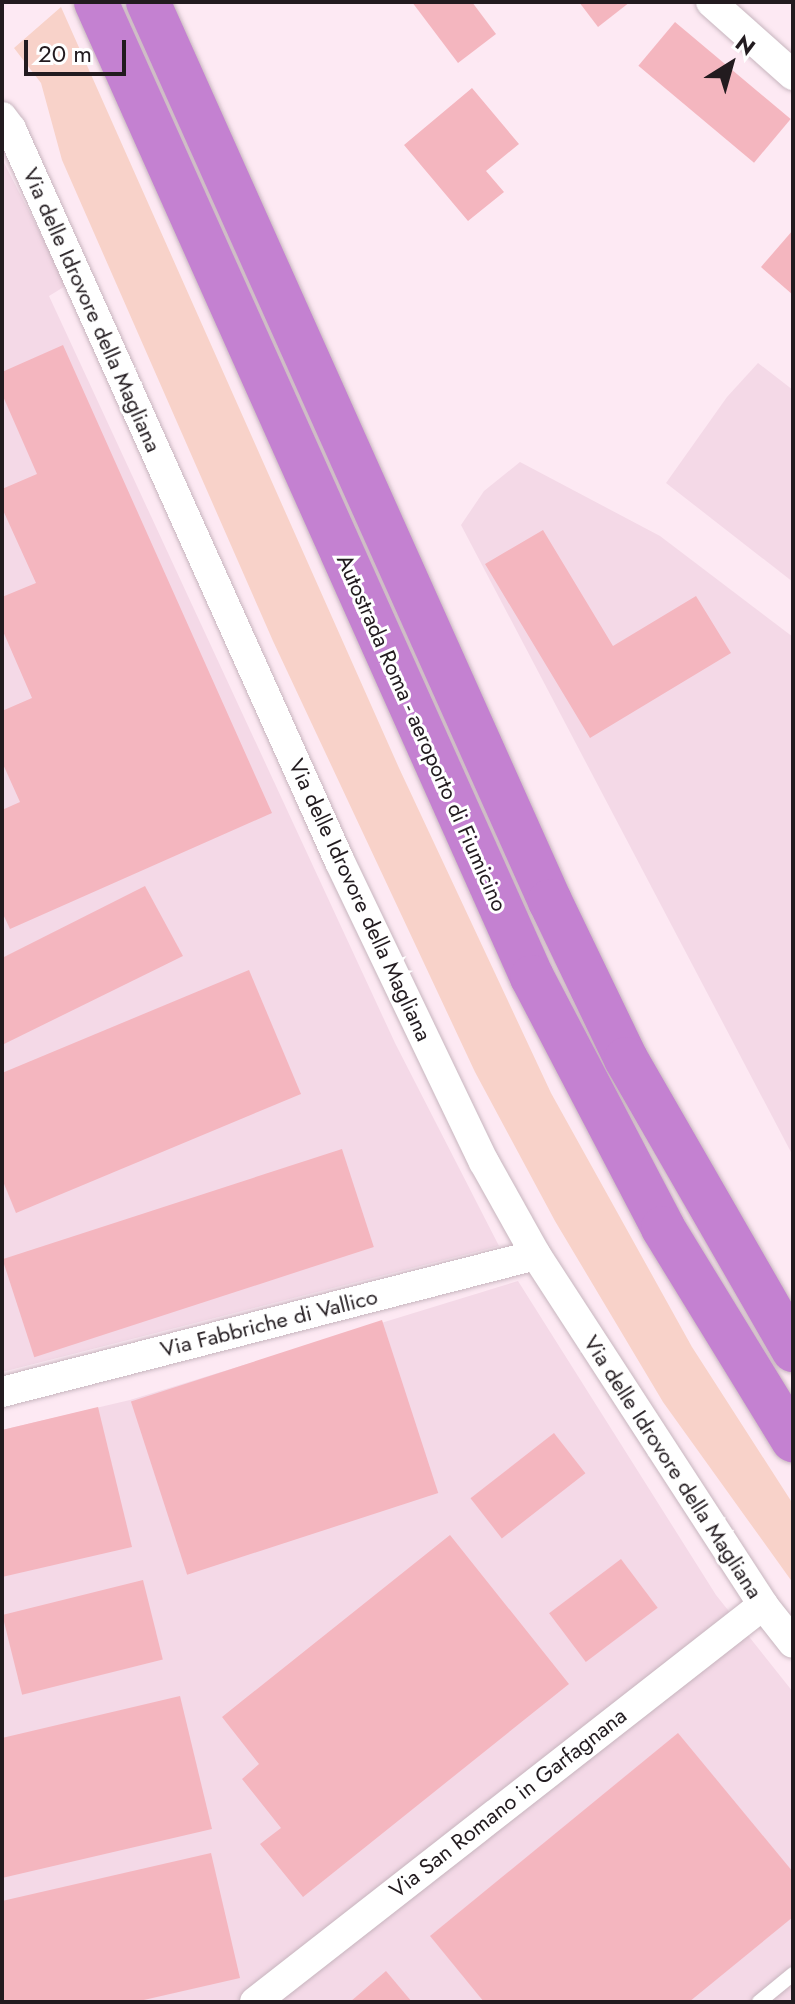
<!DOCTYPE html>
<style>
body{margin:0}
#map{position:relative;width:795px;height:2004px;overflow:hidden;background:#fde9f3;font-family:Jost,sans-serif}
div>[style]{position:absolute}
.built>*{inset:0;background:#f4d9e7}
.green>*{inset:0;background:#f8d2c9}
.building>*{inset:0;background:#f4b6bf;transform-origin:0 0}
.roads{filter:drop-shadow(0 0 2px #c7b5be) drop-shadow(0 0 2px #c7b5be)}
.service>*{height:14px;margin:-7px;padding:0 7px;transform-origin:7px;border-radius:7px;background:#fff}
.minor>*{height:30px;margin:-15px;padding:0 15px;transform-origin:15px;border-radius:15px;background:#fff}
.motorway>*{height:44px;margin:-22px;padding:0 22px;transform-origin:22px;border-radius:22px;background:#c481d1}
span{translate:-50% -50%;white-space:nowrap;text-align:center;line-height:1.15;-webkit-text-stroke:6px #fff;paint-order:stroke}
.street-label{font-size:22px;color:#221b1f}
.frame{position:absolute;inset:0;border:4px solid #221b1f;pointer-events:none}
.north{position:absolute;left:691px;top:24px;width:80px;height:80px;-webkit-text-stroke:6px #fff;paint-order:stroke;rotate:37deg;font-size:22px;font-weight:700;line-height:32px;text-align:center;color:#221b1f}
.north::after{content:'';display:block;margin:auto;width:28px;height:36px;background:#221b1f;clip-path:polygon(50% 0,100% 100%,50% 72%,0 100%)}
.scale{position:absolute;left:24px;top:40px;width:102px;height:36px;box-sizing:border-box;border:4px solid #221b1f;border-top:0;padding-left:10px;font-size:24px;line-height:28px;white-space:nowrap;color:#221b1f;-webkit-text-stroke:6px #fff;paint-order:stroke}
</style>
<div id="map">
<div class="built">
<i style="clip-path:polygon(2px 159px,67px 285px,49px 296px,395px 1043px,499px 1246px,2px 1372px)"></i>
<i style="clip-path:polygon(758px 363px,793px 390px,793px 582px,666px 483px,727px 397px)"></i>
<i style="clip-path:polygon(520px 462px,660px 536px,793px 637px,793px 1156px,461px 525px,484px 491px)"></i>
<i style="clip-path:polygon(518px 1281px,716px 1595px,793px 1692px,793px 2002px,2px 2002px,2px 1430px,130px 1400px)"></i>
</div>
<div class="green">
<i style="clip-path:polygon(61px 7px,399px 768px,551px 1093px,692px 1347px,793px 1504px,793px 1583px,663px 1402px,555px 1221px,475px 1072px,273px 641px,62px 160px,41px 83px,14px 48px)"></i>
</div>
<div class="building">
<i style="clip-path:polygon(412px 2px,472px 2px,496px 34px,458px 63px)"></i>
<i style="clip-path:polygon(579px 2px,630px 2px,598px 27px)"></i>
<i style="left:675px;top:22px;width:151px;height:57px;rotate:40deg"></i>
<i style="clip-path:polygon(472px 88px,519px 144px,486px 171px,504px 192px,468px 221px,404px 145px)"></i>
<i style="clip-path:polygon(793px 230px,793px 295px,761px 267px)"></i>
<i style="clip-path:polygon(63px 345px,272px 813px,10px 929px,2px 912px,2px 810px,20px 802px,2px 762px,2px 711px,32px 698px,2px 629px,2px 597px,36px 583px,2px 508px,2px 489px,37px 474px,2px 394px,2px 372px)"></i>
<i style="clip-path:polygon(543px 530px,613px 646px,696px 596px,731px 653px,590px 738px,485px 564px)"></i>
<i style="clip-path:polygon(145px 886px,183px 956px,2px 1045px,2px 958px)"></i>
<i style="clip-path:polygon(249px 970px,301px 1094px,16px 1213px,2px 1179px,2px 1073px)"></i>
<i style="left:342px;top:1149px;width:103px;height:357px;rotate:72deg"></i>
<i style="left:382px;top:1320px;width:182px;height:264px;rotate:72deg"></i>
<i style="clip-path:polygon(98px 1407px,132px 1547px,2px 1577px,2px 1430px)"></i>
<i style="left:554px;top:1433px;width:51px;height:106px;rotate:52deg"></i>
<i style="clip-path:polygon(450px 1535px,569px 1684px,303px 1897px,260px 1844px,281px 1828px,242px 1779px,259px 1764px,222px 1717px)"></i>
<i style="left:621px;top:1559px;width:61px;height:90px;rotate:53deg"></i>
<i style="left:143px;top:1580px;width:82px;height:145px;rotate:76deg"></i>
<i style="clip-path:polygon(180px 1696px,212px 1829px,2px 1878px,2px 1738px)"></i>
<i style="clip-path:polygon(678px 1733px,793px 1872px,793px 1917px,689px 2002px,484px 2002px,430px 1936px)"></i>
<i style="clip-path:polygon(211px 1853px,240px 1978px,135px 2002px,2px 2002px,2px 1901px)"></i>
<i style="clip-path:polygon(386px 1971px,412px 2002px,350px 2002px)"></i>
</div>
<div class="roads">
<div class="service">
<i style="left:759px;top:2002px;width:44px;rotate:-39.5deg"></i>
</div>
<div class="minor">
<i style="left:711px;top:2px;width:110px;rotate:41.7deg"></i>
<i style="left:2px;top:117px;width:15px;rotate:53deg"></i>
<i style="left:11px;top:129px;width:803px;rotate:65.83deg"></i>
<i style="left:340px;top:862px;width:333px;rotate:64.4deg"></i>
<i style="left:484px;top:1162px;width:107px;rotate:60.8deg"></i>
<i style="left:536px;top:1255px;width:417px;rotate:57deg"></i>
<i style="left:763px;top:1605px;width:48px;rotate:51.7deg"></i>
<i style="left:2px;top:1392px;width:551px;rotate:-14.39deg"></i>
<i style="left:255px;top:2002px;width:645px;rotate:-38.01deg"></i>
</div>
<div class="motorway">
<i style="left:96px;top:2px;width:1068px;rotate:65.91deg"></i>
<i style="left:532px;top:977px;width:283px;rotate:62.4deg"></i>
<i style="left:663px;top:1228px;width:249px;rotate:58.5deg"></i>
<i style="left:148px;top:2px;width:985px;rotate:65.91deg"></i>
<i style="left:550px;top:901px;width:175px;rotate:64.3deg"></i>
<i style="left:626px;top:1059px;width:336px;rotate:60.1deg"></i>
</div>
</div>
<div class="street-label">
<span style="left:92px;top:310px;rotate:66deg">Via delle Idrovore della Magliana</span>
<span style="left:422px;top:733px;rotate:66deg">Autostrada Roma - aeroporto di Fiumicino</span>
<span style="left:360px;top:900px;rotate:65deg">Via delle Idrovore della Magliana</span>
<span style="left:269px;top:1323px;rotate:-14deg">Via Fabbriche di Vallico</span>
<span style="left:673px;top:1467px;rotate:57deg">Via delle Idrovore della Magliana</span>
<span style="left:508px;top:1803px;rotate:-38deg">Via San Romano in Garfagnana</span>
</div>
<div class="frame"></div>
<div class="north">N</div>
<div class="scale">20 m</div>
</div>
